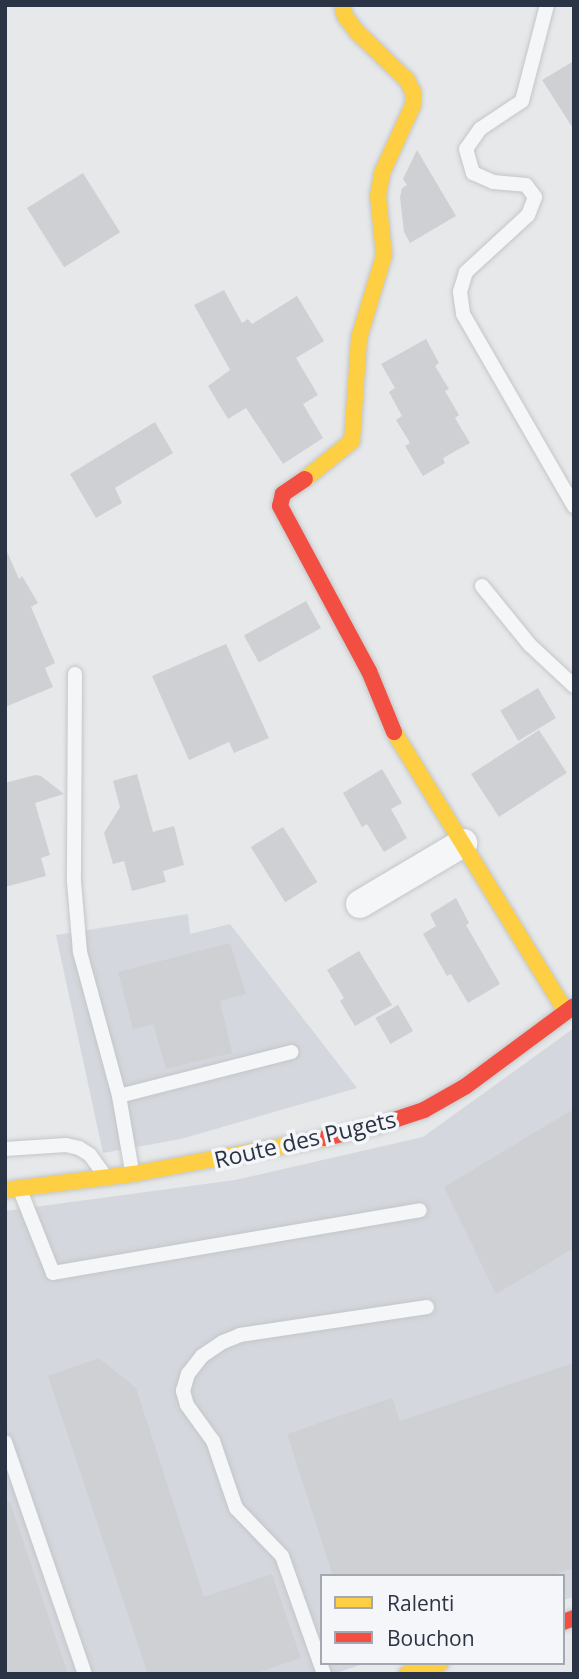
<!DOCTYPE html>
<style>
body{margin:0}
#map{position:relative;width:579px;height:1679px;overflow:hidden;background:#e6e8ea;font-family:"Open Sans",sans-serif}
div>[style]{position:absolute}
.built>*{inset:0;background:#d4d7dd}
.building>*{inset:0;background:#ced0d3;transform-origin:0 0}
.roads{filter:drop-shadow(0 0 2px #c4c6c8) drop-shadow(0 0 2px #c4c6c8)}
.lane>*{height:14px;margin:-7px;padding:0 7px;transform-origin:7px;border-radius:7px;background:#f5f6f7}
.street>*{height:28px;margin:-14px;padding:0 14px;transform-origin:14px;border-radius:14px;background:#f5f6f7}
.slow>*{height:16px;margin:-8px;padding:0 8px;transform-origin:8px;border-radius:8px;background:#ffcf43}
.jam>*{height:16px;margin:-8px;padding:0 8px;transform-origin:8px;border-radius:8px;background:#f24e42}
span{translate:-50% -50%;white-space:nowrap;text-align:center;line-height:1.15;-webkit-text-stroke:7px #f4f6f9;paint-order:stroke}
.street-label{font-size:23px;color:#2b3445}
.frame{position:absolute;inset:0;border:7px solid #2b3445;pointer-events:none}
.legend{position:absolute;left:320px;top:1574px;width:245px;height:91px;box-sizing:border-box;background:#f4f6f9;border:2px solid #a4a8b1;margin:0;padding:9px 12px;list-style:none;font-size:21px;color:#2b3445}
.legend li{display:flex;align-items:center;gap:14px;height:35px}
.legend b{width:35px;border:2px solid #a4a8b1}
</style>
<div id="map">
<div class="built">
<i style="clip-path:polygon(188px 914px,190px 934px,230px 924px,357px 1088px,181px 1139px,103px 1153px,56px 935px)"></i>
<i style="clip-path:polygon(574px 1028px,574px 1597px,563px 1600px,563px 1576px,322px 1576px,322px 1663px,366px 1663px,333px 1674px,5px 1674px,5px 1211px,235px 1180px,423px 1137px)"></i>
</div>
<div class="building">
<i style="clip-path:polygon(574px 61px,574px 130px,542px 80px)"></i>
<i style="clip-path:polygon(417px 150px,456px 216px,410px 243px,404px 232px,400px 197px,402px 188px,407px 185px,403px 179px)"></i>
<i style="left:83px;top:173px;width:70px;height:66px;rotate:58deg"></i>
<i style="clip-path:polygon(224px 290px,242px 323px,248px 319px,252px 324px,297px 296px,324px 341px,296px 358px,318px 395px,303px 404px,323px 438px,283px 464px,246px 408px,228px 419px,208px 386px,230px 370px,194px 305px)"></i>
<i style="clip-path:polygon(426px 339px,439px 363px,435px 366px,449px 389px,445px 391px,459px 415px,455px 418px,470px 443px,443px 458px,445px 463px,423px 476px,405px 446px,410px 443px,396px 420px,402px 416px,389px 392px,395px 388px,381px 364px)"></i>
<i style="clip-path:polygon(155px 422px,173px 453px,115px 488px,122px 503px,96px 518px,70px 474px)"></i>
<i style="clip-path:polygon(5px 547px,19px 579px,22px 576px,38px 603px,31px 607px,55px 663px,45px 668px,53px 687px,5px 707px)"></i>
<i style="left:306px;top:601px;width:31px;height:71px;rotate:61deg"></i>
<i style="clip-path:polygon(226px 644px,269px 738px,234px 753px,229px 742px,189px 760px,152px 676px)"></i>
<i style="left:538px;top:688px;width:35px;height:44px;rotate:59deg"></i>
<i style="left:539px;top:730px;width:51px;height:81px;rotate:57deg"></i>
<i style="clip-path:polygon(382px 769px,402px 803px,391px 809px,407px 838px,384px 852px,367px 824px,362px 827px,343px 793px)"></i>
<i style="clip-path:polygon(137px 774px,153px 832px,174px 826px,184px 865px,163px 871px,166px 882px,132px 891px,124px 861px,113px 864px,104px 833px,120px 807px,113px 781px)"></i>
<i style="clip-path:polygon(35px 775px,41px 776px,64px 794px,35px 803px,50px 855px,41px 858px,46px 876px,5px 887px,5px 783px)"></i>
<i style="left:283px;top:827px;width:65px;height:38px;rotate:58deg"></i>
<i style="clip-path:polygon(456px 898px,469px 923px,466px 925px,500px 984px,468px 1003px,451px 974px,447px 976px,423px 934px,436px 926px,430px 914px)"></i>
<i style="clip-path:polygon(230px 943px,246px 994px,220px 1001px,232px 1053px,166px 1069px,153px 1024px,133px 1029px,118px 972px)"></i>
<i style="clip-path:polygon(359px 951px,392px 1005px,355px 1026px,340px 1001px,344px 998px,327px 970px)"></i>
<i style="left:398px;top:1005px;width:30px;height:26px;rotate:60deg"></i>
<i style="clip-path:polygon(574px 1109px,574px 1248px,496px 1294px,444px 1187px)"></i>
<i style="clip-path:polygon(99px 1358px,136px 1388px,204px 1597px,272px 1574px,301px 1658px,254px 1674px,148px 1674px,48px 1376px)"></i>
<i style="clip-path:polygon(574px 1363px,574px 1568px,550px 1576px,333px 1576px,287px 1434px,392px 1398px,400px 1421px)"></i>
<i style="clip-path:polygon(5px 1502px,10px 1502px,68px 1674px,5px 1674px)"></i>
</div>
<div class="roads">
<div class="lane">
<i style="left:547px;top:5px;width:99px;rotate:104.6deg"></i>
<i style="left:522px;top:101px;width:50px;rotate:146.3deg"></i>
<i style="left:480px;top:129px;width:24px;rotate:125deg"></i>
<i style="left:466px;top:149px;width:25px;rotate:74deg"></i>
<i style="left:473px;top:173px;width:22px;rotate:24deg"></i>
<i style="left:493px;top:182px;width:33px;rotate:5deg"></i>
<i style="left:526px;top:185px;width:15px;rotate:53deg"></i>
<i style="left:535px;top:197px;width:19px;rotate:111deg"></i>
<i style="left:528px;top:215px;width:84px;rotate:137.4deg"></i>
<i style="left:466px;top:272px;width:21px;rotate:107deg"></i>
<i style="left:460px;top:292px;width:22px;rotate:82deg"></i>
<i style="left:463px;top:314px;width:222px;rotate:60deg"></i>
<i style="left:482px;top:586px;width:76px;rotate:50.9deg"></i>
<i style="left:530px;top:645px;width:60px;rotate:43deg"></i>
<i style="left:75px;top:674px;width:208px;rotate:90.3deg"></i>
<i style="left:74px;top:882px;width:70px;rotate:85.1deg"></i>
<i style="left:80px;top:952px;width:149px;rotate:74.8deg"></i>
<i style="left:5px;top:1149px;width:61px;rotate:-3.8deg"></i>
<i style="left:66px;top:1145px;width:13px;rotate:13deg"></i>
<i style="left:79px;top:1148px;width:13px;rotate:32deg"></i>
<i style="left:90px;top:1155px;width:22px;rotate:54deg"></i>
<i style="left:132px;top:1171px;width:76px;rotate:-99.8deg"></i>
<i style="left:119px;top:1096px;width:178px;rotate:-14.3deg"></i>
<i style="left:20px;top:1190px;width:89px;rotate:68.3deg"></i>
<i style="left:53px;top:1273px;width:372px;rotate:-9.7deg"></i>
<i style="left:5px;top:1442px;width:245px;rotate:71deg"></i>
<i style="left:324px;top:1674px;width:125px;rotate:-109.6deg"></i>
<i style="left:282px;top:1556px;width:66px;rotate:-133.8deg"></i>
<i style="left:236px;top:1508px;width:71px;rotate:-108.9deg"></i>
<i style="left:213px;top:1441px;width:44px;rotate:-125.8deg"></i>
<i style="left:187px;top:1405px;width:15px;rotate:-106deg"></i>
<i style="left:183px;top:1391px;width:18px;rotate:-74deg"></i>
<i style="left:188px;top:1374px;width:23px;rotate:-52deg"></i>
<i style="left:202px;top:1356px;width:25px;rotate:-34deg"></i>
<i style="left:223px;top:1342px;width:18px;rotate:-22deg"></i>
<i style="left:240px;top:1335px;width:189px;rotate:-8.5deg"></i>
</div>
<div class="street">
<i style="left:360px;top:904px;width:120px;rotate:-30.6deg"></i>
</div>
<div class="slow">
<i style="left:305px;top:479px;width:60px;rotate:-39deg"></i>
<i style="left:352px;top:441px;width:103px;rotate:-86.1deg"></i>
<i style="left:359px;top:338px;width:87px;rotate:-73.2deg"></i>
<i style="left:384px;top:255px;width:59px;rotate:-95.8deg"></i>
<i style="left:378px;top:196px;width:23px;rotate:-80deg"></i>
<i style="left:382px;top:173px;width:75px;rotate:-65.5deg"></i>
<i style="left:413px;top:105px;width:13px;rotate:-90deg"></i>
<i style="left:413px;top:92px;width:13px;rotate:-117deg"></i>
<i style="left:407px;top:80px;width:69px;rotate:-136.2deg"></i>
<i style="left:357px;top:32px;width:20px;rotate:-127deg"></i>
<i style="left:345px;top:16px;width:11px;rotate:-105deg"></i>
<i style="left:394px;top:732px;width:329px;rotate:58.4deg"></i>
<i style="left:5px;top:1190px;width:129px;rotate:-7.1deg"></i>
<i style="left:133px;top:1174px;width:195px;rotate:-10.6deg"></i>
<i style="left:407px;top:1674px;width:35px;rotate:-18deg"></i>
</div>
<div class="jam">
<i style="left:305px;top:479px;width:27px;rotate:146deg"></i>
<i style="left:283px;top:494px;width:12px;rotate:104deg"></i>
<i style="left:280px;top:506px;width:187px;rotate:61.7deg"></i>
<i style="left:369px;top:671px;width:66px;rotate:67.7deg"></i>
<i style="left:325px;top:1138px;width:52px;rotate:-13.2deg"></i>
<i style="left:376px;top:1126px;width:51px;rotate:-18.4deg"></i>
<i style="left:424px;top:1110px;width:48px;rotate:-29.7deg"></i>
<i style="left:466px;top:1086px;width:134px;rotate:-36.5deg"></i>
<i style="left:563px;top:1622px;width:12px;rotate:-20deg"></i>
</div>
</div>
<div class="street-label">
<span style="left:305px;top:1139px;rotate:-13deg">Route des Pugets</span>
</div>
<div class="frame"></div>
<ul class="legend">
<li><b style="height:9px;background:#ffcf43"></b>Ralenti</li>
<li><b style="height:9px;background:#f24e42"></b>Bouchon</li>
</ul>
</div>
